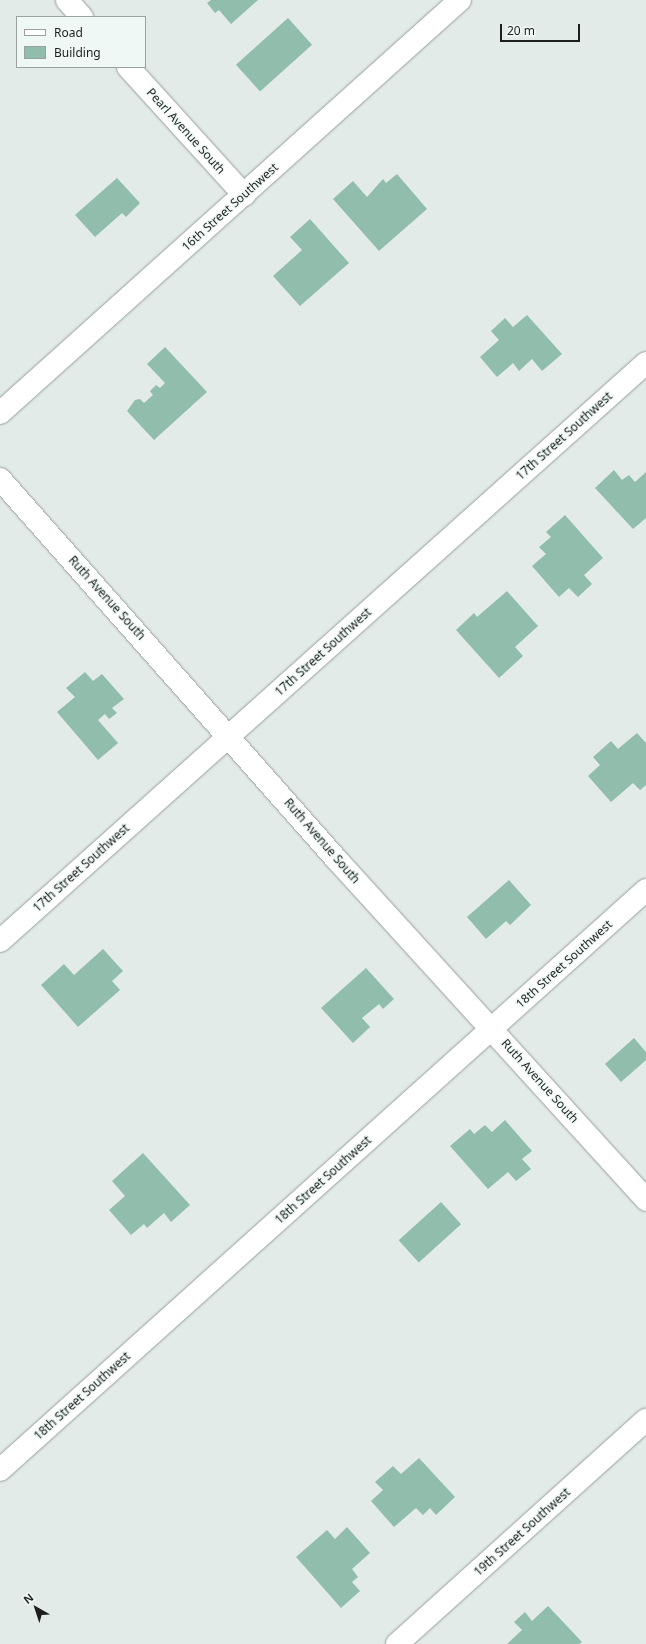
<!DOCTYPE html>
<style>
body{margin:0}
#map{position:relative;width:646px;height:1644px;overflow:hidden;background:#e3ebe8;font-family:"Noto Sans",sans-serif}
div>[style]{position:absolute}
.building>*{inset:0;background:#90bdac;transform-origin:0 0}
.roads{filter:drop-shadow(0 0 1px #979f9c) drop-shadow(0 0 1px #979f9c)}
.minor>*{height:22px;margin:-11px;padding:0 11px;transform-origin:11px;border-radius:11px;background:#fff}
span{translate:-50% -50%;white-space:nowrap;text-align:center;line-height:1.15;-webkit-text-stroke:3px #f0f8f5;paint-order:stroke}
.street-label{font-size:12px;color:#1c1f1e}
.legend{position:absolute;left:16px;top:16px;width:130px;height:52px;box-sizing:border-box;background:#f0f8f5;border:1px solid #9ba19f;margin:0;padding:5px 7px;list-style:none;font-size:12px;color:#1c1f1e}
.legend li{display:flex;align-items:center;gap:8px;height:20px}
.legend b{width:20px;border:1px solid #9ba19f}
.north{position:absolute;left:16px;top:1588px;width:40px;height:40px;-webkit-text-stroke:3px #f0f8f5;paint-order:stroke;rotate:321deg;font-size:11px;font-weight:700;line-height:16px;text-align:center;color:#1c1f1e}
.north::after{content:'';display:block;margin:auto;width:14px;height:18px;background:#1c1f1e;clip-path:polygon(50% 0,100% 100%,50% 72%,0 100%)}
.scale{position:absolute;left:500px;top:24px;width:80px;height:18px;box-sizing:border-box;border:2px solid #1c1f1e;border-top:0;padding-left:5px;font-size:12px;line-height:14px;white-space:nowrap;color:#1c1f1e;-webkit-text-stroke:3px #f0f8f5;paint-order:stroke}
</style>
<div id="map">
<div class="building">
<i style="clip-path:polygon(211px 0,258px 0,231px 24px,219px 10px,215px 13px,207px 3px)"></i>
<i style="left:288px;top:18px;width:36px;height:70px;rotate:48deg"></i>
<i style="clip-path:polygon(397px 174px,427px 209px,379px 251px,333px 199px,353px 181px,367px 197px,383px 179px,386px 183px)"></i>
<i style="clip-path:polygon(117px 178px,140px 203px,126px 217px,122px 213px,95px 237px,75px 215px)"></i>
<i style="clip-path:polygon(310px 219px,349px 263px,300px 306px,273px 276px,302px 250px,290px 237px)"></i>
<i style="clip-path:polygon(527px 315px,562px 354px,542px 371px,532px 359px,519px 371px,513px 363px,497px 377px,480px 357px,499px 340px,491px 331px,505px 318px,513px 327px)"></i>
<i style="clip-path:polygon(165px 347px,207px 392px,154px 440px,127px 411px,135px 400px,140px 399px,144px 403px,153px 395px,150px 391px,156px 385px,160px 388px,165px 383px,147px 364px)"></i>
<i style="clip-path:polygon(614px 470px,622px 480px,629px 475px,635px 482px,646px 472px,646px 518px,633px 529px,595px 488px)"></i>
<i style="clip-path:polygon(565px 515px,603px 558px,584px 575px,592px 584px,578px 597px,569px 588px,559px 597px,532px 566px,546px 554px,539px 547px,551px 537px,546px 532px)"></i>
<i style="clip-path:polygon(507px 591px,538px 626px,515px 647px,523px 656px,499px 678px,456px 630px,474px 613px,477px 617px)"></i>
<i style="clip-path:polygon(85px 672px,93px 681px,102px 674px,124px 699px,112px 708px,117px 713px,109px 719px,105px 714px,98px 720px,118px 743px,98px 760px,57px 712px,75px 697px,66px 688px)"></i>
<i style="clip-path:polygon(637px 733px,646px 743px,646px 785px,640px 790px,633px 783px,611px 802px,588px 776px,600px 765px,593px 757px,611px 741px,618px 749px)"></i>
<i style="clip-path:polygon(509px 880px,531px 905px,510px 925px,506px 921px,486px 939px,467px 917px)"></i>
<i style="clip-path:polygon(103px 949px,123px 971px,112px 981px,120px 990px,78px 1027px,41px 985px,64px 964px,74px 975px)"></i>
<i style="clip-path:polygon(366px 968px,394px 999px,383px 1009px,379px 1004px,362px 1018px,370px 1027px,353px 1043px,321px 1008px)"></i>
<i style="clip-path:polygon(634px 1038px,646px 1052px,646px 1060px,621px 1082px,605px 1064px)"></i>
<i style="clip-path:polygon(505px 1120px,532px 1151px,522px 1159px,531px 1169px,516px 1181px,508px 1172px,488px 1189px,450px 1146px,470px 1129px,474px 1134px,485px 1125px,492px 1132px)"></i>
<i style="clip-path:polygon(143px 1153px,190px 1205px,171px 1222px,164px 1213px,147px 1228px,144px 1224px,131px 1235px,109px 1210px,125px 1196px,112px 1181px)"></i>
<i style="left:441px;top:1202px;width:30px;height:57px;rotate:48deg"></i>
<i style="clip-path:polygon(419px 1458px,455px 1497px,436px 1515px,430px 1508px,423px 1515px,416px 1508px,394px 1527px,371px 1501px,383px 1490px,375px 1482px,393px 1466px,401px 1474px)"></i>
<i style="clip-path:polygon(347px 1527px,370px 1553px,352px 1569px,358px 1577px,352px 1582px,360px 1591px,341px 1608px,296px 1557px,327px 1530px,335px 1539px)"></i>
<i style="clip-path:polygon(548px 1606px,582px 1642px,579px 1644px,507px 1644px,522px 1630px,514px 1622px,525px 1612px,532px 1621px)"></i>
</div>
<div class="roads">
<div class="minor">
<i style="left:67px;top:0;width:23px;rotate:49deg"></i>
<i style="left:128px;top:67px;width:173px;rotate:47.8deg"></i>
<i style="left:0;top:413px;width:618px;rotate:-41.92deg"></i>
<i style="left:0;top:479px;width:510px;rotate:48.5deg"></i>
<i style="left:338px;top:861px;width:458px;rotate:47.7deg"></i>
<i style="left:0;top:941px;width:867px;rotate:-41.82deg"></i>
<i style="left:0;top:1470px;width:868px;rotate:-41.92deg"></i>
<i style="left:397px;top:1644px;width:335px;rotate:-42deg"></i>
</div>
</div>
<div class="street-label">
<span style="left:186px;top:131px;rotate:48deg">Pearl Avenue South</span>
<span style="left:230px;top:207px;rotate:-42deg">16th Street Southwest</span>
<span style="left:564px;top:436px;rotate:-42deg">17th Street Southwest</span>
<span style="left:107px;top:598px;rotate:48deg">Ruth Avenue South</span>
<span style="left:323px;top:652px;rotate:-42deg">17th Street Southwest</span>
<span style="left:322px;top:841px;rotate:49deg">Ruth Avenue South</span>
<span style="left:81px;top:868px;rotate:-42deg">17th Street Southwest</span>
<span style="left:564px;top:964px;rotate:-42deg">18th Street Southwest</span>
<span style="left:540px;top:1081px;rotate:48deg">Ruth Avenue South</span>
<span style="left:323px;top:1180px;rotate:-42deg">18th Street Southwest</span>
<span style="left:82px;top:1396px;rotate:-42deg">18th Street Southwest</span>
<span style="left:522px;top:1532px;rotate:-42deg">19th Street Southwest</span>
</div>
<ul class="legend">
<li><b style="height:5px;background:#fff"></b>Road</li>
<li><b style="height:11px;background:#90bdac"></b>Building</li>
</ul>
<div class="north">N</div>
<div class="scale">20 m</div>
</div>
